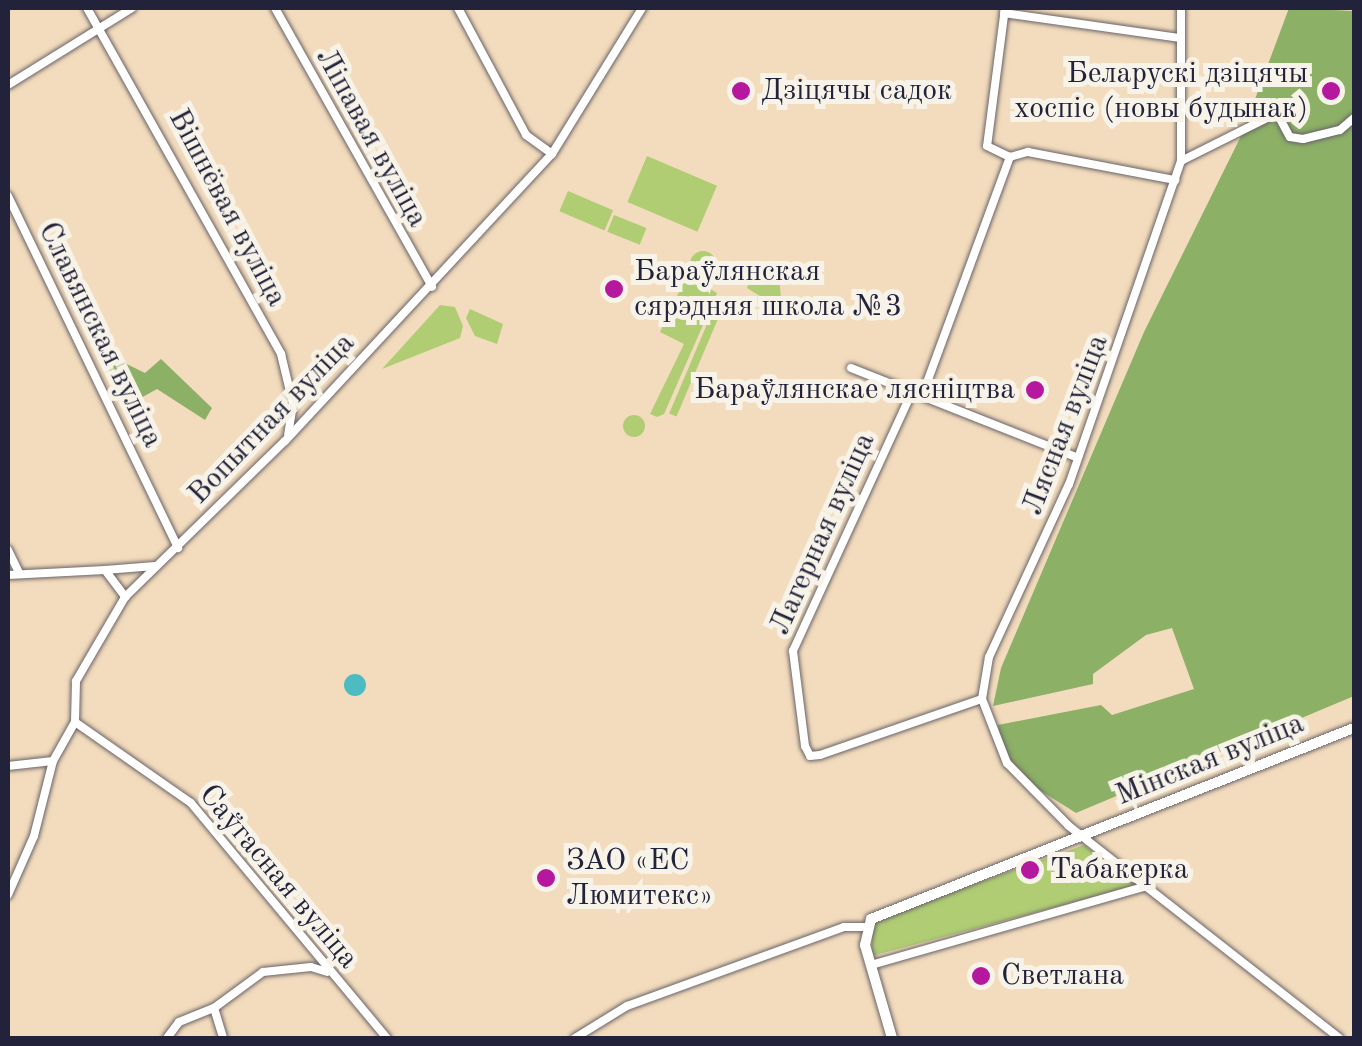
<!DOCTYPE html>
<meta charset="utf-8">
<style>
body{margin:0}
#map{position:relative;width:1362px;height:1046px;overflow:hidden;background:#f3dcbd;font-family:"Old Standard TT",serif}
div>[style]{position:absolute}
.green>*{inset:0;background:#b0cd74;transform-origin:0 0}
.round{border-radius:50%}
.forest>*{inset:0;background:#8cb066}
.water>*{inset:0;background:#4dbcc2}
.roads{filter:drop-shadow(0 0 2px #6b6368) drop-shadow(0 0 2px #6b6368)}
.street>*{height:8px;margin:-4px;padding:0 4px;transform-origin:4px;border-radius:4px;background:#fff}
.secondary>*{height:10px;margin:-5px;padding:0 5px;transform-origin:5px;border-radius:5px;background:#fff}
.dots>*{width:28px;height:28px;translate:-50% -50%;box-sizing:border-box;border:5px solid #f7f3e8;border-radius:50%}
span{translate:-50% -50%;white-space:nowrap;text-align:center;line-height:1.15;-webkit-text-stroke:10px #f7f3e8;paint-order:stroke}
.poi-label{font-size:30px;color:#22223b}
.right{translate:-100% -50%;text-align:right}
.left{translate:0 -50%;text-align:left}
.street-label{font-size:30px;color:#22223b}
.frame{position:absolute;inset:0;border:10px solid #22223b;pointer-events:none}
</style>
<div id="map">
<div class="green">
<i style="left:647px;top:156px;width:76px;height:50px;rotate:23deg"></i>
<i style="left:568px;top:191px;width:49px;height:22px;rotate:23deg"></i>
<i style="left:614px;top:215px;width:35px;height:18px;rotate:22deg"></i>
<i class="round" style="left:690px;top:251px;width:26px;height:26px"></i>
<i style="clip-path:polygon(756px 266px,779px 275px,782px 310px,747px 288px)"></i>
<i style="clip-path:polygon(694px 279px,717px 293px,664px 414px,657px 417px,650px 414px,684px 344px,660px 332px,684px 281px)"></i>
<i style="clip-path:polygon(440px 305px,455px 307px,463px 326px,460px 338px,382px 369px)"></i>
<i style="left:723px;top:307px;width:119px;height:8px;rotate:113deg"></i>
<i style="clip-path:polygon(470px 309px,503px 324px,497px 344px,475px 336px,466px 318px)"></i>
<i class="round" style="left:623px;top:415px;width:22px;height:22px"></i>
<i style="clip-path:polygon(1084px 845px,1138px 885px,872px 956px,872px 926px,884px 916px)"></i>
</div>
<div class="forest">
<i style="clip-path:polygon(1289px 8px,1354px 11px,1354px 696px,1076px 813px,1038px 789px,1002px 751px,998px 725px,1101px 705px,1112px 715px,1194px 689px,1172px 628px,1146px 635px,1093px 674px,1093px 684px,993px 706px,1001px 668px,1144px 332px,1242px 134px)"></i>
<i style="clip-path:polygon(96px 349px,145px 373px,161px 359px,212px 408px,205px 420px,157px 389px,130px 404px)"></i>
</div>
<div class="water">
<i class="round" style="left:344px;top:674px;width:22px;height:22px"></i>
</div>
<div class="roads">
<div class="street">
<i style="left:87px;top:8px;width:397px;rotate:60.7deg"></i>
<i style="left:281px;top:354px;width:51px;rotate:76.5deg"></i>
<i style="left:293px;top:404px;width:31px;rotate:99deg"></i>
<i style="left:275px;top:8px;width:320px;rotate:60.6deg"></i>
<i style="left:458px;top:8px;width:144px;rotate:61.8deg"></i>
<i style="left:526px;top:135px;width:32px;rotate:36deg"></i>
<i style="left:1005px;top:8px;width:139px;rotate:97.4deg"></i>
<i style="left:987px;top:146px;width:25px;rotate:26deg"></i>
<i style="left:1010px;top:157px;width:19px;rotate:-16deg"></i>
<i style="left:1028px;top:152px;width:150px;rotate:10.8deg"></i>
<i style="left:1181px;top:8px;width:153px;rotate:90deg"></i>
<i style="left:1181px;top:161px;width:342px;rotate:109.1deg"></i>
<i style="left:1069px;top:484px;width:191px;rotate:114.8deg"></i>
<i style="left:989px;top:657px;width:43px;rotate:99.5deg"></i>
<i style="left:982px;top:699px;width:69px;rotate:68.7deg"></i>
<i style="left:1007px;top:763px;width:88px;rotate:45.5deg"></i>
<i style="left:1069px;top:826px;width:343px;rotate:38.1deg"></i>
<i style="left:1004px;top:13px;width:178px;rotate:8.1deg"></i>
<i style="left:8px;top:85px;width:146px;rotate:-31.8deg"></i>
<i style="left:1181px;top:161px;width:107px;rotate:-26.6deg"></i>
<i style="left:1277px;top:113px;width:27px;rotate:62deg"></i>
<i style="left:1290px;top:137px;width:13px;rotate:9deg"></i>
<i style="left:1303px;top:139px;width:38px;rotate:-14deg"></i>
<i style="left:1340px;top:130px;width:18px;rotate:-41deg"></i>
<i style="left:8px;top:196px;width:391px;rotate:64.2deg"></i>
<i style="left:851px;top:368px;width:244px;rotate:21.6deg"></i>
<i style="left:912px;top:392px;width:285px;rotate:114.7deg"></i>
<i style="left:793px;top:651px;width:96px;rotate:82.8deg"></i>
<i style="left:805px;top:746px;width:11px;rotate:63deg"></i>
<i style="left:810px;top:756px;width:10px;rotate:-6deg"></i>
<i style="left:820px;top:755px;width:171px;rotate:-19.1deg"></i>
<i style="left:922px;top:396px;width:255px;rotate:-69.8deg"></i>
<i style="left:8px;top:550px;width:25px;rotate:64deg"></i>
<i style="left:105px;top:570px;width:50px;rotate:-4.6deg"></i>
<i style="left:8px;top:575px;width:97px;rotate:-3deg"></i>
<i style="left:105px;top:570px;width:34px;rotate:53deg"></i>
<i style="left:75px;top:722px;width:141px;rotate:34.9deg"></i>
<i style="left:191px;top:803px;width:306px;rotate:50.2deg"></i>
<i style="left:8px;top:766px;width:45px;rotate:-6.3deg"></i>
<i style="left:8px;top:895px;width:64px;rotate:-66.2deg"></i>
<i style="left:34px;top:836px;width:77px;rotate:-75.8deg"></i>
<i style="left:53px;top:761px;width:45px;rotate:-60.6deg"></i>
<i style="left:75px;top:722px;width:41px;rotate:-88.6deg"></i>
<i style="left:76px;top:681px;width:97px;rotate:-59.7deg"></i>
<i style="left:125px;top:597px;width:223px;rotate:-44.3deg"></i>
<i style="left:285px;top:441px;width:392px;rotate:-47.1deg"></i>
<i style="left:552px;top:154px;width:172px;rotate:-58.3deg"></i>
<i style="left:871px;top:965px;width:287px;rotate:-16deg"></i>
<i style="left:214px;top:1008px;width:31px;rotate:73deg"></i>
<i style="left:167px;top:1038px;width:20px;rotate:-53deg"></i>
<i style="left:179px;top:1022px;width:38px;rotate:-22deg"></i>
<i style="left:214px;top:1008px;width:61px;rotate:-36.3deg"></i>
<i style="left:263px;top:972px;width:48px;rotate:-5.9deg"></i>
<i style="left:311px;top:967px;width:17px;rotate:17deg"></i>
<i style="left:575px;top:1038px;width:61px;rotate:-31.6deg"></i>
<i style="left:627px;top:1006px;width:231px;rotate:-20deg"></i>
<i style="left:844px;top:927px;width:21px"></i>
</div>
<div class="secondary">
<i style="left:892px;top:1038px;width:97px;rotate:-106.2deg"></i>
<i style="left:865px;top:945px;width:27px;rotate:-77deg"></i>
<i style="left:871px;top:919px;width:519px;rotate:-21.58deg"></i>
</div>
</div>
<div class="dots">
<i style="left:741px;top:91px;background:#b5179e"></i>
<i style="left:1331px;top:91px;background:#b5179e"></i>
<i style="left:614px;top:289px;background:#b5179e"></i>
<i style="left:1035px;top:390px;background:#b5179e"></i>
<i style="left:1030px;top:870px;background:#b5179e"></i>
<i style="left:546px;top:878px;background:#b5179e"></i>
<i style="left:981px;top:976px;background:#b5179e"></i>
</div>
<div class="poi-label">
<span class="right" style="left:1308px;top:91px">Беларускі дзіцячы<br>хоспіс (новы будынак)</span>
<span class="left" style="left:761px;top:91px">Дзіцячы садок</span>
<span class="left" style="left:634px;top:289px">Бараўлянская<br>сярэдняя школа №3</span>
<span class="right" style="left:1015px;top:390px">Бараўлянскае лясніцтва</span>
<span class="left" style="left:566px;top:878px">ЗАО «ЕС<br>Люмитекс»</span>
<span class="left" style="left:1050px;top:870px">Табакерка</span>
<span class="left" style="left:1001px;top:976px">Светлана</span>
</div>
<div class="street-label">
<span style="left:371px;top:138px;rotate:61deg">Ліпавая вуліца</span>
<span style="left:227px;top:208px;rotate:62deg">Вішнёвая вуліца</span>
<span style="left:100px;top:335px;rotate:64deg">Славянская вуліца</span>
<span style="left:272px;top:419px;rotate:-46deg">Вопытная вуліца</span>
<span style="left:1066px;top:425px;rotate:-69deg">Лясная вуліца</span>
<span style="left:823px;top:534px;rotate:-66deg">Лагерная вуліца</span>
<span style="left:1210px;top:760px;rotate:-22deg">Мінская вуліца</span>
<span style="left:278px;top:877px;rotate:50deg">Саўгасная вуліца</span>
</div>
<div class="frame"></div>
</div>
